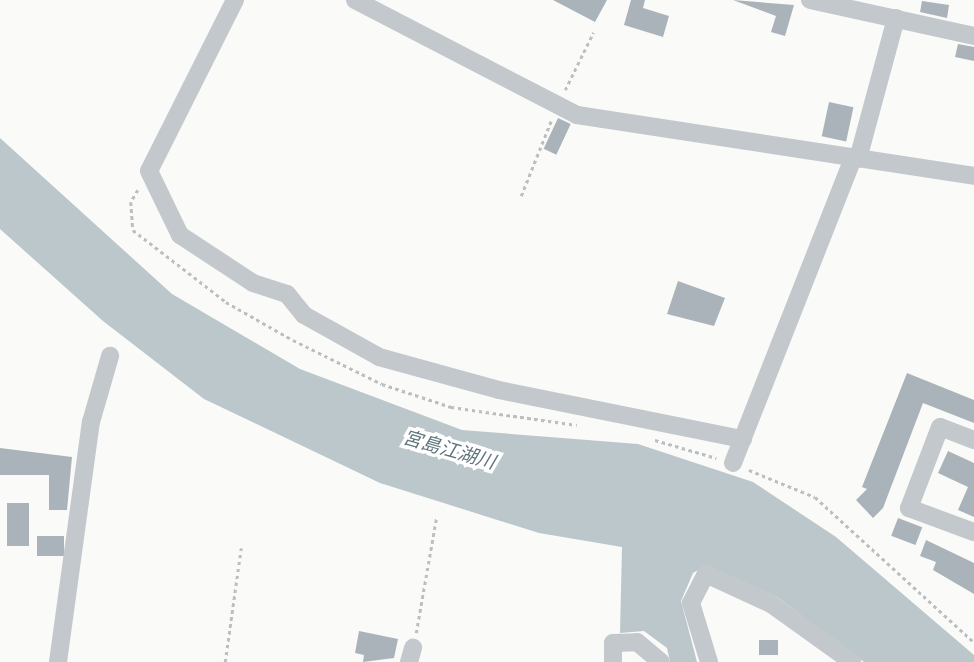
<!DOCTYPE html>
<meta charset="utf-8">
<style>
body{margin:0}
#map{position:relative;width:974px;height:662px;overflow:hidden;background:#fafaf8;font-family:Quicksand,"Noto Sans JP",sans-serif}
div>[style]{position:absolute}
.water>*{inset:0;background:#bbc7cb}
.building>*{inset:0;background:#aab3b9;transform-origin:0 0}
.path>*{height:2.5px;margin-top:-1.25px;transform-origin:0;background:repeating-linear-gradient(90deg,#bbbfc2 0 3.5px,transparent 0 7px)}
.minor>*{height:18px;margin:-9px;padding:0 9px;transform-origin:9px;border-radius:9px;background:#c3c8cc}
span{translate:-50% -50%;white-space:nowrap;text-align:center;line-height:1.15;-webkit-text-stroke:7px #fff;paint-order:stroke}
.water-label{font-size:19px;color:#60757c;font-style:italic}
</style>
<div id="map">
<div class="water">
<i style="clip-path:polygon(0 138px,172px 294px,300px 369px,462px 430px,638px 444px,753px 482px,836px 537px,974px 655px,974px 662px,864px 662px,777px 597px,706px 565px,693px 573px,681px 601px,697px 662px,670px 662px,667px 648px,644px 631px,620px 633px,622px 547px,539px 533px,380px 483px,204px 399px,103px 321px,0 229px)"></i>
</div>
<div class="building">
<i style="clip-path:polygon(553px 0,607px 0,595px 22px)"></i>
<i style="clip-path:polygon(631px 0,645px 0,643px 8px,669px 16px,663px 37px,624px 25px)"></i>
<i style="clip-path:polygon(733px 0,794px 5px,785px 36px,771px 32px,776px 16px)"></i>
<i style="clip-path:polygon(922px 1px,949px 5px,947px 18px,920px 12px)"></i>
<i style="clip-path:polygon(958px 44px,974px 47px,974px 61px,955px 57px)"></i>
<i style="left:829px;top:102px;width:25px;height:35px;rotate:12deg"></i>
<i style="left:558px;top:118px;width:14px;height:34px;rotate:25deg"></i>
<i style="clip-path:polygon(678px 281px,725px 298px,714px 326px,667px 314px)"></i>
<i style="clip-path:polygon(907px 373px,974px 400px,974px 423px,923px 403px,883px 508px,873px 518px,856px 500px,867px 489px,862px 487px)"></i>
<i style="clip-path:polygon(0 448px,72px 457px,67px 510px,49px 510px,49px 475px,0 475px)"></i>
<i style="clip-path:polygon(948px 451px,974px 463px,974px 517px,958px 510px,968px 487px,938px 473px)"></i>
<i style="left:7px;top:503px;width:22px;height:43px"></i>
<i style="left:898px;top:518px;width:26px;height:19px;rotate:21deg"></i>
<i style="left:37px;top:536px;width:27px;height:20px"></i>
<i style="clip-path:polygon(926px 540px,974px 563px,974px 594px,933px 570px,936px 562px,920px 556px)"></i>
<i style="clip-path:polygon(359px 631px,398px 639px,394px 658px,363px 662px,364px 655px,355px 653px)"></i>
<i style="left:778px;top:640px;width:15px;height:19px;rotate:90deg"></i>
</div>
<div class="path">
<i style="left:565px;top:90px;width:64px;rotate:-63.8deg"></i>
<i style="left:138px;top:190px;width:14px;rotate:120deg"></i>
<i style="left:131px;top:202px;width:28px;rotate:86deg"></i>
<i style="left:133px;top:230px;width:118px;rotate:37.7deg"></i>
<i style="left:226px;top:302px;width:77px;rotate:29.6deg"></i>
<i style="left:293px;top:340px;width:99px;rotate:26.3deg"></i>
<i style="left:382px;top:384px;width:73px;rotate:18.4deg"></i>
<i style="left:451px;top:407px;width:127px;rotate:8.1deg"></i>
<i style="left:521px;top:196px;width:81px;rotate:-68.2deg"></i>
<i style="left:655px;top:440px;width:64px;rotate:16.4deg"></i>
<i style="left:749px;top:470px;width:71px;rotate:22.2deg"></i>
<i style="left:815px;top:497px;width:215px;rotate:42.4deg"></i>
<i style="left:416px;top:633px;width:116px;rotate:-80deg"></i>
<i style="left:225px;top:662px;width:115px;rotate:-82deg"></i>
</div>
<div class="minor">
<i style="left:235px;top:0;width:191px;rotate:116.7deg"></i>
<i style="left:149px;top:171px;width:71px;rotate:64.2deg"></i>
<i style="left:180px;top:235px;width:87px;rotate:33.3deg"></i>
<i style="left:253px;top:283px;width:36px;rotate:18deg"></i>
<i style="left:287px;top:294px;width:27px;rotate:51deg"></i>
<i style="left:304px;top:315px;width:86px;rotate:29.2deg"></i>
<i style="left:379px;top:357px;width:124px;rotate:15.4deg"></i>
<i style="left:499px;top:390px;width:249px;rotate:11.4deg"></i>
<i style="left:355px;top:0;width:250px;rotate:27.4deg"></i>
<i style="left:577px;top:115px;width:402px;rotate:8.7deg"></i>
<i style="left:810px;top:0;width:168px;rotate:12.4deg"></i>
<i style="left:858px;top:159px;width:146px;rotate:-74.9deg"></i>
<i style="left:974px;top:440px;width:36px;rotate:-159deg"></i>
<i style="left:940px;top:427px;width:87px;rotate:110.9deg"></i>
<i style="left:909px;top:508px;width:69px;rotate:20.3deg"></i>
<i style="left:733px;top:463px;width:328px;rotate:-68.5deg"></i>
<i style="left:58px;top:662px;width:242px;rotate:-82.2deg"></i>
<i style="left:91px;top:422px;width:69px;rotate:-73.9deg"></i>
<i style="left:409px;top:662px;width:15px;rotate:-74deg"></i>
<i style="left:613px;top:662px;width:19px;rotate:-90deg"></i>
<i style="left:613px;top:643px;width:24px;rotate:-2deg"></i>
<i style="left:637px;top:642px;width:31px;rotate:40deg"></i>
<i style="left:709px;top:662px;width:62px;rotate:-107deg"></i>
<i style="left:691px;top:603px;width:33px;rotate:-63deg"></i>
<i style="left:706px;top:574px;width:72px;rotate:24.8deg"></i>
<i style="left:771px;top:604px;width:100px;rotate:35.6deg"></i>
</div>
<div class="water-label">
<span style="left:449px;top:450px;rotate:16deg">宮島江湖川</span>
</div>
</div>
